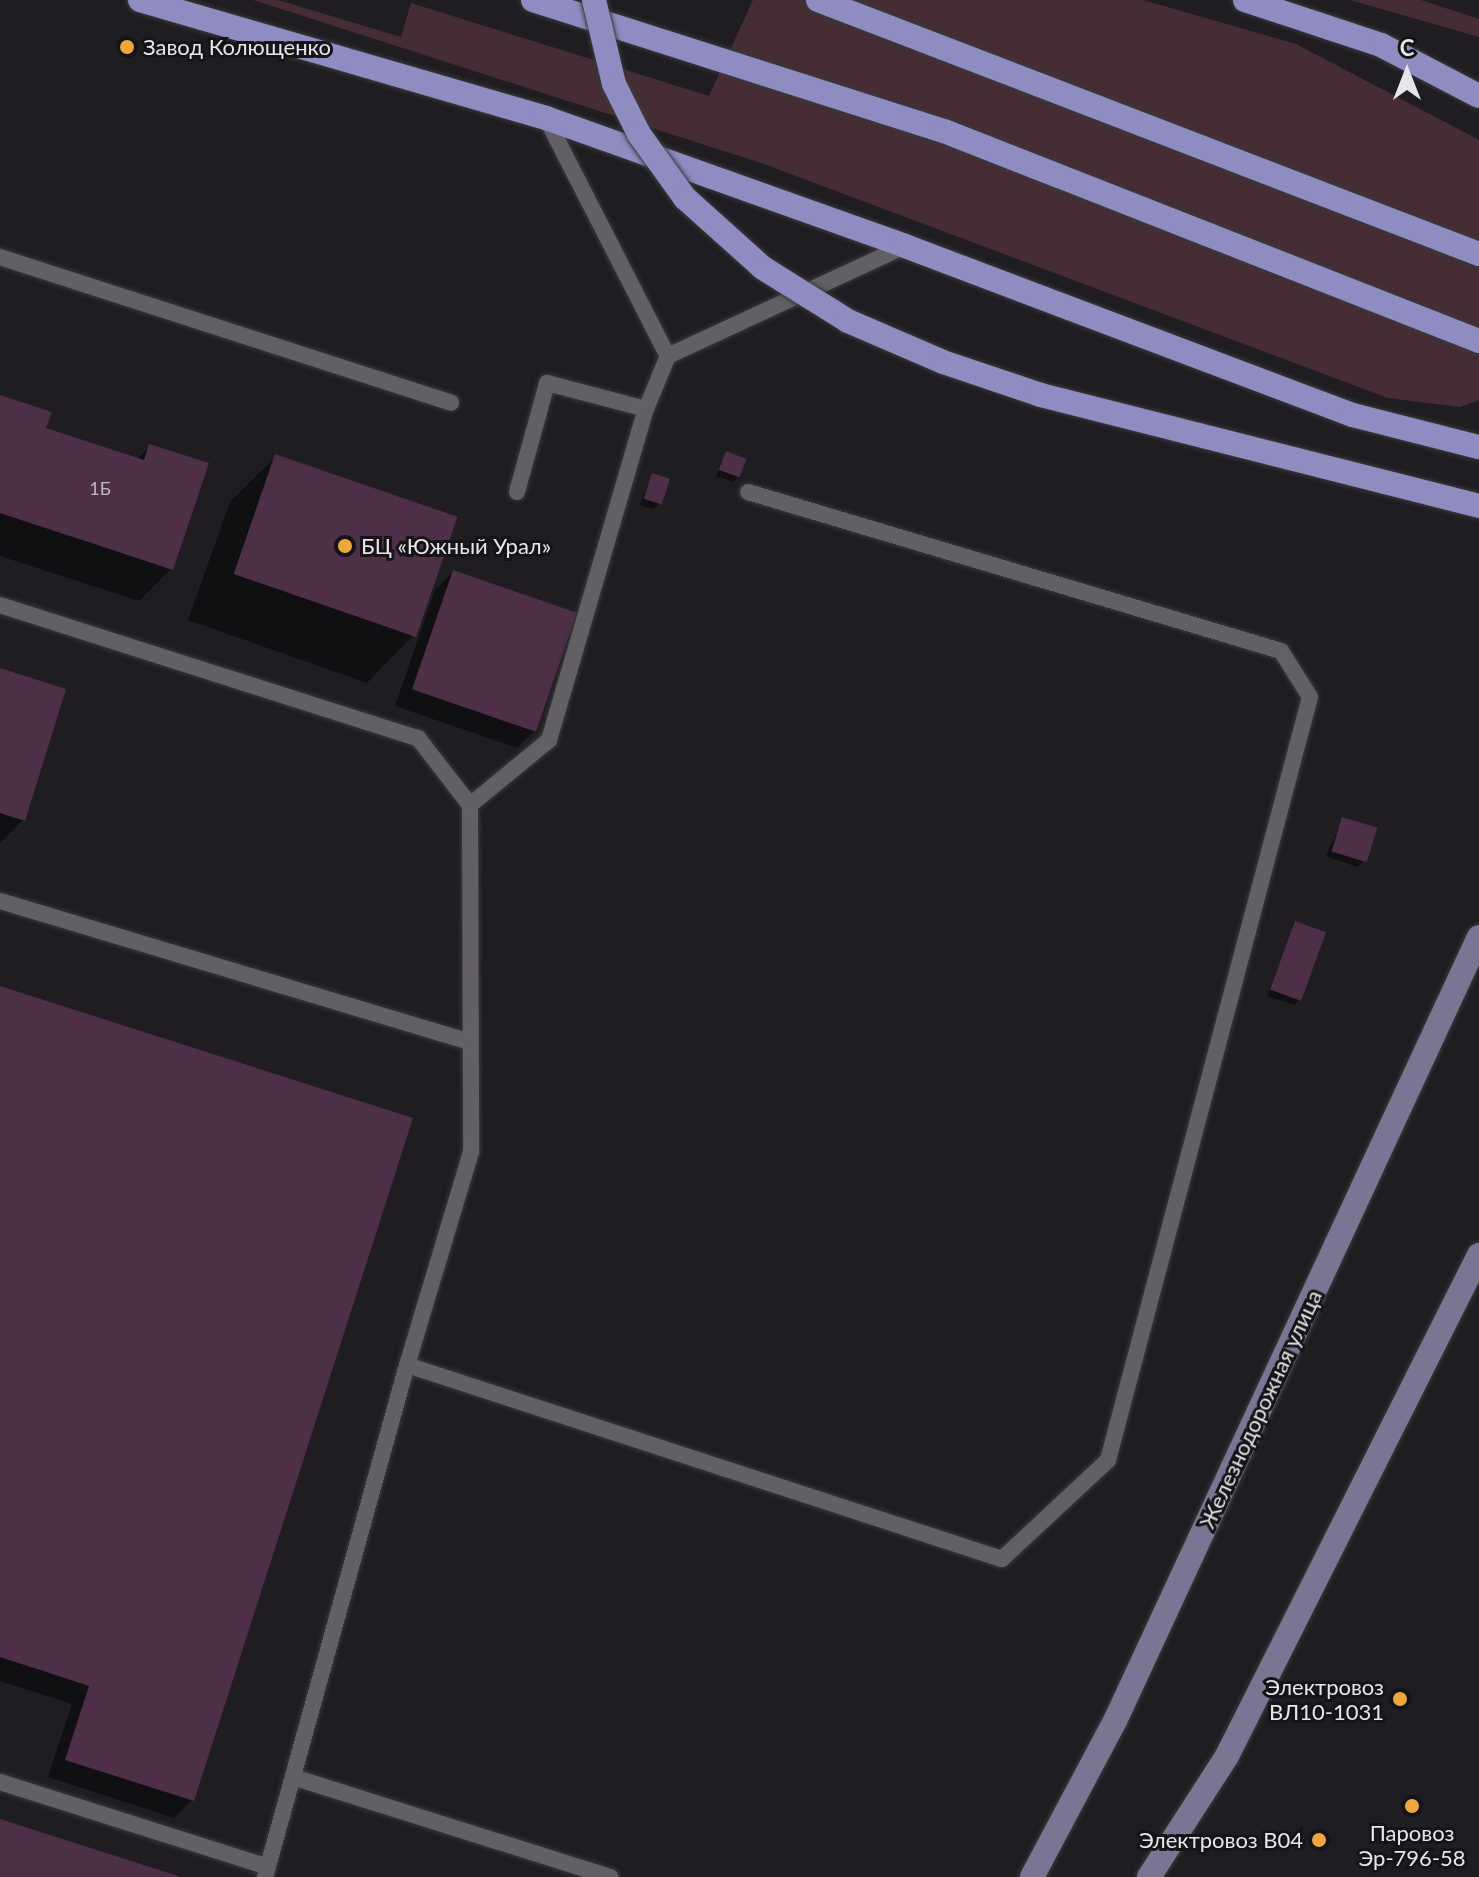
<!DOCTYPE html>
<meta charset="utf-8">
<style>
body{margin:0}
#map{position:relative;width:1479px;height:1877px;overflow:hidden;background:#1f1d21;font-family:Lato,sans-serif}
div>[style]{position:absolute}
.green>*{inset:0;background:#462d35}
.shadow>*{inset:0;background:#0007}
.building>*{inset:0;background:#4d2f47;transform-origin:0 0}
.roads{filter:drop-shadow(0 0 2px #3a393c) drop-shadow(0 0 2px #3a393c)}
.lane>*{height:16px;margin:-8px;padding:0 8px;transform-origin:8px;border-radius:8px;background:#626064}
.secondary>*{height:24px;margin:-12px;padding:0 12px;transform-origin:12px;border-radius:12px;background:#787692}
.primary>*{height:24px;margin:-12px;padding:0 12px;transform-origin:12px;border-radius:12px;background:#8e8cc0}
.bridges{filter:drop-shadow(0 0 2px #3a393c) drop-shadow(0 0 2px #3a393c)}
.primary-bridge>*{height:24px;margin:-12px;padding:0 12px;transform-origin:12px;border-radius:12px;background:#8e8cc0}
.dots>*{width:22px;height:22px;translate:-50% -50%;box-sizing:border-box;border:4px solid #161418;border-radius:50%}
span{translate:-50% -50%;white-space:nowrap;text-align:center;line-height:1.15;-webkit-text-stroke:6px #161418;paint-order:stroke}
.number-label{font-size:18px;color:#c0b8c0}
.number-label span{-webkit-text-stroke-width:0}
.poi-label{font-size:22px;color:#e6e5e8}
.left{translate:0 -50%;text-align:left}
.right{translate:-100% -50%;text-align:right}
.street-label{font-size:22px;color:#e6e5e8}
.north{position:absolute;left:1367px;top:32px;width:80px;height:80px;-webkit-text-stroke:6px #161418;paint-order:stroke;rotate:0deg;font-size:22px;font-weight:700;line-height:32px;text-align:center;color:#e6e5e8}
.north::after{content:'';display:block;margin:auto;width:28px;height:36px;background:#e6e5e8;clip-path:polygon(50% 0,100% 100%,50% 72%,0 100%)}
</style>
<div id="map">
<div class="green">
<i style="clip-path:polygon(253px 0,278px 0,401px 37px,411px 3px,709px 96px,753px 0,1143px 0,1296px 44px,1479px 140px,1479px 400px,1460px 407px,1388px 398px,761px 163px)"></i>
<i style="clip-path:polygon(1350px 0,1421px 0,1479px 19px,1479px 37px)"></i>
</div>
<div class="shadow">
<i style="clip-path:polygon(0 397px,44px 430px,136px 460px,150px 446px,171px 569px,139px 601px,0 556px)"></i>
<i style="clip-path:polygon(727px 454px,739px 476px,734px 482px,716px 476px)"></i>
<i style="clip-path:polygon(276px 456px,412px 637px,367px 683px,188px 620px,230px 502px)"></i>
<i style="clip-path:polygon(653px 475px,659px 504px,654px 509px,639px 505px)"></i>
<i style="clip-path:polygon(453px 572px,535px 730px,517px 748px,395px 706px,435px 590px)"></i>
<i style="clip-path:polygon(0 670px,23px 820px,0 843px)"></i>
<i style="clip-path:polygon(1343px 819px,1363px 862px,1357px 867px,1326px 856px)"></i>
<i style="clip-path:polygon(1296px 923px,1300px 1000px,1294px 1005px,1267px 996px)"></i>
<i style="clip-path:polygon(0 988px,192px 1800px,174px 1818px,48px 1777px,72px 1704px,0 1681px)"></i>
</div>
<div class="building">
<i style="clip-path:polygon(0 395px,52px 412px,46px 428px,144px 460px,149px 444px,209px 463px,173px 570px,0 513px)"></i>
<i style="left:726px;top:451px;width:22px;height:20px;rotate:21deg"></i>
<i style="left:275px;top:454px;width:193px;height:127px;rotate:19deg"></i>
<i style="left:652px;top:473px;width:19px;height:27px;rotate:18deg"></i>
<i style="left:453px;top:570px;width:131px;height:126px;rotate:19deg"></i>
<i style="clip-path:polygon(0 668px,66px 689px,25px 821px,0 813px)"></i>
<i style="left:1342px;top:817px;width:37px;height:36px;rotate:17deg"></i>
<i style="left:1295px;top:921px;width:33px;height:73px;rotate:20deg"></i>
<i style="clip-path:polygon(0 986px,413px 1118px,194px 1801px,65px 1760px,89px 1686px,0 1657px)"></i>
<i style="clip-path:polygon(0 1819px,178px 1876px,178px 1877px,0 1877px)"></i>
</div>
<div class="roads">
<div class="lane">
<i style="left:546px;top:118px;width:267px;rotate:62.9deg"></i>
<i style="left:668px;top:356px;width:261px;rotate:-24.9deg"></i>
<i style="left:0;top:257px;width:474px;rotate:17.9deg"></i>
<i style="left:517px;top:492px;width:113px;rotate:-74.6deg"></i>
<i style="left:547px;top:383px;width:102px;rotate:14.7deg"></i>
<i style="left:646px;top:409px;width:57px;rotate:-67.5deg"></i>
<i style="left:0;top:605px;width:439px;rotate:17.7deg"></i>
<i style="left:418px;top:738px;width:85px;rotate:52.2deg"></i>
<i style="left:470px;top:805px;width:347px;rotate:89.8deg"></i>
<i style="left:471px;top:1152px;width:222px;rotate:106.7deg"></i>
<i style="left:407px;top:1365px;width:531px;rotate:105.5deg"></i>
<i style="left:470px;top:805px;width:102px;rotate:-39.4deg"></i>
<i style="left:549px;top:740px;width:345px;rotate:-73.7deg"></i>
<i style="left:0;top:901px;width:488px;rotate:16.7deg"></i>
<i style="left:407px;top:1365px;width:626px;rotate:18.06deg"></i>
<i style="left:1002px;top:1559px;width:145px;rotate:-43deg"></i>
<i style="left:1108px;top:1460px;width:789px;rotate:-75.17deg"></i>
<i style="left:1310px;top:697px;width:54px;rotate:-122.2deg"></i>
<i style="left:1281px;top:651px;width:556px;rotate:-163.39deg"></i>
<i style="left:293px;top:1777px;width:333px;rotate:17.5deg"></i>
<i style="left:0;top:1782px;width:281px;rotate:17.6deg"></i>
</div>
<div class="secondary">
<i style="left:1032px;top:1877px;width:177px;rotate:-62deg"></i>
<i style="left:1115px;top:1721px;width:864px;rotate:-65.1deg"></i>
<i style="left:1149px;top:1877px;width:144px;rotate:-57.2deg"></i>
<i style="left:1227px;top:1756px;width:561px;rotate:-63.3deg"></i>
</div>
<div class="primary">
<i style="left:140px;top:0;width:423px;rotate:16.2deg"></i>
<i style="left:546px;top:118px;width:381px;rotate:19.6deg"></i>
<i style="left:905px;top:246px;width:479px;rotate:20.7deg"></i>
<i style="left:1353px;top:415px;width:130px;rotate:14.3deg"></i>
<i style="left:533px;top:0;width:431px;rotate:17.7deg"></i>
<i style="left:944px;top:131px;width:575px;rotate:21.43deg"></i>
<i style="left:818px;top:0;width:708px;rotate:21.02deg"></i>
<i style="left:1245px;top:0;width:143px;rotate:18.3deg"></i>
<i style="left:1381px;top:45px;width:110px;rotate:27.5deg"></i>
</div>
</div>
<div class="bridges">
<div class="primary-bridge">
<i style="left:594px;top:0;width:86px;rotate:76.6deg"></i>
<i style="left:614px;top:84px;width:56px;rotate:63.4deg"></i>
<i style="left:639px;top:134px;width:79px;rotate:54.3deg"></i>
<i style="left:685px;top:198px;width:105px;rotate:41.9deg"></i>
<i style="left:763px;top:268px;width:100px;rotate:31.9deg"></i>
<i style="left:848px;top:321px;width:103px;rotate:23.3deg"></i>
<i style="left:943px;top:362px;width:103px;rotate:18.6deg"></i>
<i style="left:1041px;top:395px;width:452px;rotate:14.2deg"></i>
</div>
</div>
<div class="dots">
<i style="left:127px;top:47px;background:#eea73d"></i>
<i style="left:345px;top:546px;background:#eea73d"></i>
<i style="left:1400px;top:1699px;background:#eea73d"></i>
<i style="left:1412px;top:1806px;background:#eea73d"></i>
<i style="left:1319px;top:1840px;background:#eea73d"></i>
</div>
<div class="number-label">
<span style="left:100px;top:488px">1Б</span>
</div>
<div class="poi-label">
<span class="left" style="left:143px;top:47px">Завод Колющенко</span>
<span class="left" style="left:361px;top:546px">БЦ «Южный Урал»</span>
<span class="right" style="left:1384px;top:1699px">Электровоз<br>ВЛ10-1031</span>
<span style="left:1412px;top:1845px">Паровоз<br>Эр-796-58</span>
<span class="right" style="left:1303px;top:1840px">Электровоз В04</span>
</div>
<div class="street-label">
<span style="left:1260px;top:1409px;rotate:-65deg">Железнодорожная улица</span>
</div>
<div class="north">С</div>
</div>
